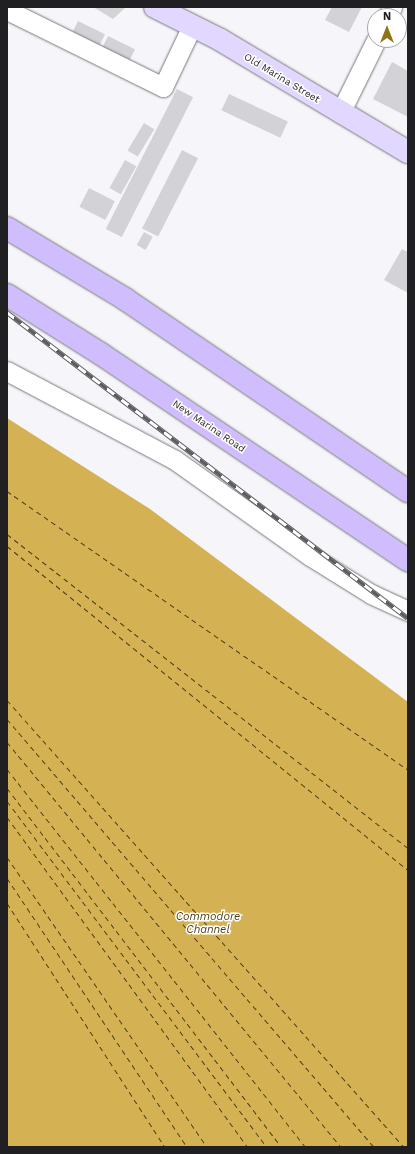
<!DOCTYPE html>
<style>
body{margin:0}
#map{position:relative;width:415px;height:1154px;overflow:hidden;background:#f6f5f9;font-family:"Work Sans",sans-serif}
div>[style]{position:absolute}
.water>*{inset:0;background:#d4b152}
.ferry>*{height:1px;margin-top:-0.5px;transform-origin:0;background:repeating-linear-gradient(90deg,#4d3e16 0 5px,transparent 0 9px)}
.building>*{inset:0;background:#d3d2d6;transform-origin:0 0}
.roads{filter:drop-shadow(0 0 1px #79787c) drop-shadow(0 0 1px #79787c)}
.minor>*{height:19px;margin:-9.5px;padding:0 9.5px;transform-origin:9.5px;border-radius:9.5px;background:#fff}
.major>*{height:22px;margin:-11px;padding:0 11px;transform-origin:11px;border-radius:11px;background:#e2d7fe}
.highway>*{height:22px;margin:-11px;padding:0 11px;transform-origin:11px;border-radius:11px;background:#cfbdfd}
.rail>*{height:4.5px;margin-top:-2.25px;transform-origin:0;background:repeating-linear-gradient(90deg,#fff 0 9px,#5c5b5e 0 18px);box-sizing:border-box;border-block:1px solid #5c5b5e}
span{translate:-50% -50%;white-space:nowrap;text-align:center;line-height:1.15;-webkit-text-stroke:3px #fff;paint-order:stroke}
.street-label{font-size:10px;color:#201f21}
.water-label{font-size:11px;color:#4d3e16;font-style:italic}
.frame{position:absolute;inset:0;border:8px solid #201f21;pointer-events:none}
.north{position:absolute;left:367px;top:8px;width:40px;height:40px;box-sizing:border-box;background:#fff;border:1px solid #a6a5a6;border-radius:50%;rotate:0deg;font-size:11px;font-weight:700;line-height:16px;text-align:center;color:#201f21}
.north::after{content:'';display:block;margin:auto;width:14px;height:18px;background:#907217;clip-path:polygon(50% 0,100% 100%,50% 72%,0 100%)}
</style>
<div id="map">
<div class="water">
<i style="clip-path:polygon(7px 418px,150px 509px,408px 702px,408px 1147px,7px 1147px)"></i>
</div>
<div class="ferry">
<i style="left:7px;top:491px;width:489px;rotate:34.8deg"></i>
<i style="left:7px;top:534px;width:509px;rotate:38.06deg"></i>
<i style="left:7px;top:546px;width:516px;rotate:38.94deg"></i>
<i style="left:7px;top:700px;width:598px;rotate:48.39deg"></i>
<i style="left:7px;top:719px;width:564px;rotate:49.39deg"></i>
<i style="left:7px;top:742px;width:525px;rotate:50.49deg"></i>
<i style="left:7px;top:769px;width:481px;rotate:51.7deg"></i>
<i style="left:7px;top:788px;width:452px;rotate:52.6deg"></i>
<i style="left:7px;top:801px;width:433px;rotate:53.1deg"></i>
<i style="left:7px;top:817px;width:409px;rotate:53.9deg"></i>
<i style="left:7px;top:857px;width:352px;rotate:55.4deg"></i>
<i style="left:7px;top:878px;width:324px;rotate:56.2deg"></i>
<i style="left:7px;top:903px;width:291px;rotate:57.1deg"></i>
</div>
<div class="building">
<i style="clip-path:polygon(93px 7px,126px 7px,113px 19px)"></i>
<i style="clip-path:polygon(332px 7px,362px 7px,349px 32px,325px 20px)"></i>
<i style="left:78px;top:21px;width:30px;height:12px;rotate:26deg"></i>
<i style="left:108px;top:36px;width:30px;height:12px;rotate:26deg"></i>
<i style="clip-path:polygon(392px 62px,408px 71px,408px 117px,373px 99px)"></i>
<i style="left:177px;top:89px;width:18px;height:157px;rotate:27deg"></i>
<i style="left:229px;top:94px;width:65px;height:18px;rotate:25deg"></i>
<i style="left:144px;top:123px;width:12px;height:32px;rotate:31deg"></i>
<i style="left:182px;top:150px;width:18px;height:88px;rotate:27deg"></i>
<i style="left:125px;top:160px;width:13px;height:32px;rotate:29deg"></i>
<i style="left:89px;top:188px;width:29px;height:21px;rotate:27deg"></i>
<i style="left:144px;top:232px;width:10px;height:15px;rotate:29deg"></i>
<i style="clip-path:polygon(402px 249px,408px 252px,408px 293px,384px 280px)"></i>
</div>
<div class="roads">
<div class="minor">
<i style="left:7px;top:10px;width:174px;rotate:26.3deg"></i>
<i style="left:163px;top:87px;width:68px;rotate:-64.6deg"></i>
<i style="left:388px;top:16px;width:10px;rotate:-66deg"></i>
<i style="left:340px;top:113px;width:81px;rotate:-63.7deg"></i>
<i style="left:7px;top:371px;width:190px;rotate:27.9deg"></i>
<i style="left:175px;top:460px;width:166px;rotate:35.4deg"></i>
<i style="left:310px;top:556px;width:72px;rotate:31.9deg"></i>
<i style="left:371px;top:594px;width:41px;rotate:24.7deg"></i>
</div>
<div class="major">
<i style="left:155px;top:7px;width:72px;rotate:26.6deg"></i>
<i style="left:219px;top:39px;width:220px;rotate:30.9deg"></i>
</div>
<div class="highway">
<i style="left:7px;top:228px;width:138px;rotate:31deg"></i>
<i style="left:125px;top:299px;width:342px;rotate:34.2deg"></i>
<i style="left:7px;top:295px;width:111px;rotate:32.1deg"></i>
<i style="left:101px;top:354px;width:370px;rotate:33.9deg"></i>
</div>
</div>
<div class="rail">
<i style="left:7px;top:312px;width:504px;rotate:37.35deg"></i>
</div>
<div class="street-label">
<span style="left:282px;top:78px;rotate:31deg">Old Marina Street</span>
<span style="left:209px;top:426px;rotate:34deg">New Marina Road</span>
</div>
<div class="water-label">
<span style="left:208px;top:924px">Commodore<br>Channel</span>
</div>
<div class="frame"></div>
<div class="north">N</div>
</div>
